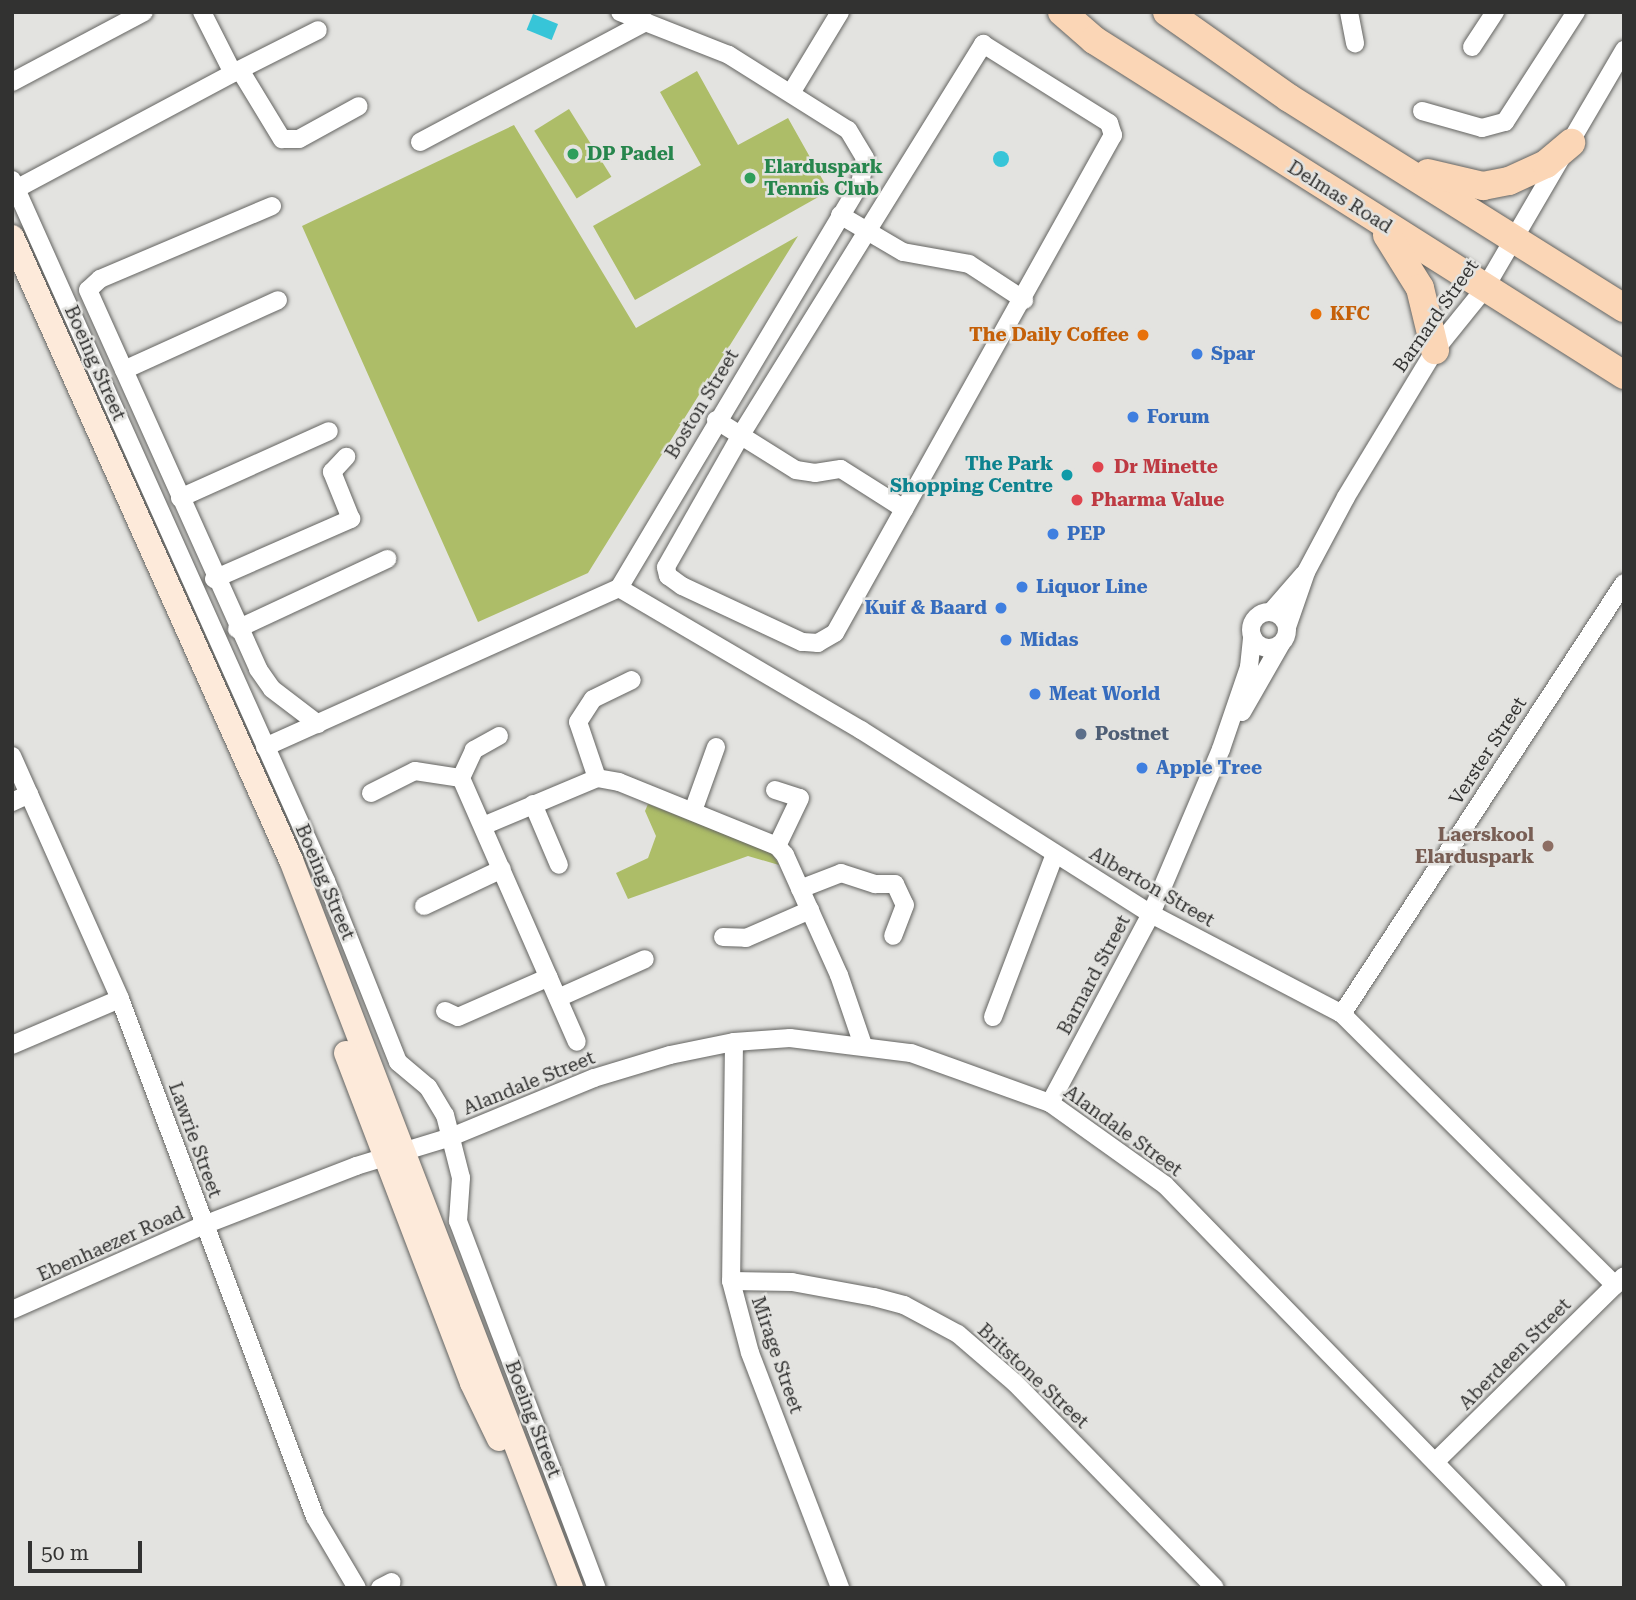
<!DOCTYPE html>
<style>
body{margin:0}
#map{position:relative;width:1636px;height:1600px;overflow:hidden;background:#e3e3e0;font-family:"Roboto Serif",serif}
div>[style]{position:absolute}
.green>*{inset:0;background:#adbd68;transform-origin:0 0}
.water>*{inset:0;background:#37c5d8;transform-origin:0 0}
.round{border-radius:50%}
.roads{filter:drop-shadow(0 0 2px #646461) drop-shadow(0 0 2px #646461)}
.minor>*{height:18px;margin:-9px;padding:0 9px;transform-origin:9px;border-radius:9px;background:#fff}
.minor>.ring{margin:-9px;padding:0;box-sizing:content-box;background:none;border:18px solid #fff;border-radius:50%}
.secondary>*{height:24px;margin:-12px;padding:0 12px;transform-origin:12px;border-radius:12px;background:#fdeada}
.primary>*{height:28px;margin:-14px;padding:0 14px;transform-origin:14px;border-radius:14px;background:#fbd6b6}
.dots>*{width:19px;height:19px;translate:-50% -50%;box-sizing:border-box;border:4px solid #e3e3e0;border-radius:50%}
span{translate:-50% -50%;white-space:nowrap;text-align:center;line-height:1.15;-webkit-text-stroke:5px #e3e3e0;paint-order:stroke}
.leisure-label{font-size:19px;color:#27864d;font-weight:700}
.left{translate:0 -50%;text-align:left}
.street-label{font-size:19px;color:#323231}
.food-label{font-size:19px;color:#c56008;font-weight:700}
.right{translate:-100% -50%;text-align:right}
.shop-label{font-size:19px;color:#366cbe;font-weight:700}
.culture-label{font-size:19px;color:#0d838f;font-weight:700}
.health-label{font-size:19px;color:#be3a42;font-weight:700}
.service-label{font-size:19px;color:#4e5e75;font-weight:700}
.education-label{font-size:19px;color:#785e54;font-weight:700}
.frame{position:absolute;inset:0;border:14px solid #323231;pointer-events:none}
.scale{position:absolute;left:28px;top:1541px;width:114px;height:32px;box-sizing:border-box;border:4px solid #323231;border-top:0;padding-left:9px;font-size:21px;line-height:24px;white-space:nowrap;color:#323231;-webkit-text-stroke:5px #e3e3e0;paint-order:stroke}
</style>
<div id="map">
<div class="green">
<i style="clip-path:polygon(697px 71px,738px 145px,788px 118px,829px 191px,635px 300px,593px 226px,701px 165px,660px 92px)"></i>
<i style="left:569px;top:109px;width:80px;height:41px;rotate:58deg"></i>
<i style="clip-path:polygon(514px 125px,636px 328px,798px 236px,588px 573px,478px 622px,302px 226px)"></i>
<i style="clip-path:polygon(648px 804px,772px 853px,779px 865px,748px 856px,628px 899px,616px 873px,648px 858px,656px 836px,645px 811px)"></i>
</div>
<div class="water">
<i style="left:533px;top:14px;width:27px;height:17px;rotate:22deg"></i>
<i class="round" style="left:993px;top:151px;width:16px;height:16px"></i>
</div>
<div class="roads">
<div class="minor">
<i style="left:202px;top:12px;width:68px;rotate:63.1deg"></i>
<i style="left:233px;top:73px;width:95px;rotate:-26.8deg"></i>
<i style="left:1349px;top:12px;width:32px;rotate:79deg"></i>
<i style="left:983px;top:44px;width:149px;rotate:32.1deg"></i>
<i style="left:1109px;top:123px;width:13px;rotate:72deg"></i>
<i style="left:1113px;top:135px;width:570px;rotate:119.17deg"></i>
<i style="left:835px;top:633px;width:20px;rotate:150deg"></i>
<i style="left:818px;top:643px;width:16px;rotate:-176deg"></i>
<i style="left:802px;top:642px;width:132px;rotate:-155deg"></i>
<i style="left:682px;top:586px;width:17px;rotate:-144deg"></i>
<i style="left:668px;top:576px;width:9px;rotate:-103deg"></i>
<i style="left:666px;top:567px;width:154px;rotate:-60.4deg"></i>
<i style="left:742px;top:433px;width:458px;rotate:-58.2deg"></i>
<i style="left:1472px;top:47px;width:42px;rotate:-56.7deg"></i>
<i style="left:240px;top:70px;width:81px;rotate:58.7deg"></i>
<i style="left:282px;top:139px;width:17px"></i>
<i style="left:299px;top:139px;width:68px;rotate:-28.8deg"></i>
<i style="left:12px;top:82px;width:149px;rotate:-27.9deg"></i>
<i style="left:791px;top:93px;width:95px;rotate:-58.8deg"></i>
<i style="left:1422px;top:111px;width:62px;rotate:15.8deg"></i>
<i style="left:1482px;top:128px;width:24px;rotate:-15deg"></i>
<i style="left:1505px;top:122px;width:131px;rotate:-57.2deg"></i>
<i style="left:420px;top:142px;width:256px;rotate:-28deg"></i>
<i style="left:12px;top:180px;width:768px;rotate:65.87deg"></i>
<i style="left:326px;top:881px;width:195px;rotate:68.3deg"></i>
<i style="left:398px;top:1062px;width:39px;rotate:40deg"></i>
<i style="left:428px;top:1087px;width:33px;rotate:59deg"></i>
<i style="left:445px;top:1115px;width:65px;rotate:75.7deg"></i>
<i style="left:461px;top:1178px;width:43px;rotate:94deg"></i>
<i style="left:458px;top:1221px;width:392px;rotate:69.3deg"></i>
<i style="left:16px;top:189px;width:246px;rotate:-28.1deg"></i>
<i style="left:272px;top:206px;width:187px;rotate:157deg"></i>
<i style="left:100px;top:279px;width:16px;rotate:137deg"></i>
<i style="left:88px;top:290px;width:415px;rotate:65.8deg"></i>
<i style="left:258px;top:669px;width:24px;rotate:55deg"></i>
<i style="left:272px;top:689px;width:58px;rotate:37.3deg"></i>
<i style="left:840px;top:215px;width:73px;rotate:30.4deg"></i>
<i style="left:903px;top:252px;width:67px;rotate:10.3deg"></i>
<i style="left:969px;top:264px;width:66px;rotate:33.2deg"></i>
<i style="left:124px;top:370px;width:169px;rotate:-24.4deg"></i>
<i style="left:716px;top:420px;width:94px;rotate:32deg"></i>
<i style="left:796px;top:470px;width:19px;rotate:9deg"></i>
<i style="left:815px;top:473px;width:26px;rotate:-9deg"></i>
<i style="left:841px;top:469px;width:75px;rotate:32.4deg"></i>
<i style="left:180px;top:498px;width:163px;rotate:-24.2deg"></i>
<i style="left:214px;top:579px;width:150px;rotate:-23.7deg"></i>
<i style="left:351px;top:519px;width:51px;rotate:-112deg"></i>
<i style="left:332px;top:472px;width:21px;rotate:-47deg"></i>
<i style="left:619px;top:588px;width:281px;rotate:30.4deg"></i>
<i style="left:861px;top:730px;width:343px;rotate:32.4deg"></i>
<i style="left:1151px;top:914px;width:216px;rotate:27.6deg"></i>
<i style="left:1342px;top:1014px;width:385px;rotate:44.8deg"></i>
<i style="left:1271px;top:612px;width:50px;rotate:-49deg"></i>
<i class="ring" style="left:1251px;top:612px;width:18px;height:18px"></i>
<i style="left:1287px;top:627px;width:58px;rotate:-70.9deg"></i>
<i style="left:1306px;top:572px;width:85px;rotate:-61.9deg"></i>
<i style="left:1346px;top:497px;width:172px;rotate:-58.8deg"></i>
<i style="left:1435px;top:350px;width:80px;rotate:-51.1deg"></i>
<i style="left:1485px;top:288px;width:276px;rotate:-59.7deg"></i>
<i style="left:237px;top:629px;width:166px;rotate:-25deg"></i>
<i style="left:1242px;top:712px;width:78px;rotate:-60.2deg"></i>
<i style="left:499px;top:736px;width:29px;rotate:151deg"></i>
<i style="left:474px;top:750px;width:31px;rotate:115deg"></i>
<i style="left:461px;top:778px;width:288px;rotate:66.3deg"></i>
<i style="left:265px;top:747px;width:388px;rotate:-24.2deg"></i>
<i style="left:619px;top:588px;width:470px;rotate:-59.2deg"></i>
<i style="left:860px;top:184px;width:26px;rotate:-79deg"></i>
<i style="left:865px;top:158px;width:33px;rotate:-121deg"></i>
<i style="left:848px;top:130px;width:141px;rotate:-147.8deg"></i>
<i style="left:729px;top:55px;width:117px;rotate:-158.5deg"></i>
<i style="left:12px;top:756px;width:266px;rotate:66deg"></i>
<i style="left:120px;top:999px;width:553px;rotate:69.37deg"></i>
<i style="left:315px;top:1517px;width:82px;rotate:59.4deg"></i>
<i style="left:597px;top:778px;width:59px;rotate:-108.7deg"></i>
<i style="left:578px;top:722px;width:27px;rotate:-57deg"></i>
<i style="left:593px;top:699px;width:43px;rotate:-26deg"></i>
<i style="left:775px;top:790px;width:26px;rotate:18deg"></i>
<i style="left:800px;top:798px;width:53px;rotate:115.6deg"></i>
<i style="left:371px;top:793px;width:49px;rotate:-26.6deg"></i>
<i style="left:415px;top:771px;width:47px;rotate:8.7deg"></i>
<i style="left:12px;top:802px;width:19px;rotate:-25deg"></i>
<i style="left:533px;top:804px;width:66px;rotate:66.9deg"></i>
<i style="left:693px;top:811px;width:68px;rotate:-70.2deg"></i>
<i style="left:483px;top:826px;width:124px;rotate:-22.8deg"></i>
<i style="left:597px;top:778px;width:22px;rotate:10deg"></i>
<i style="left:619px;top:782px;width:170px;rotate:22.1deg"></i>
<i style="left:777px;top:846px;width:12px;rotate:48deg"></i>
<i style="left:785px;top:855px;width:132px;rotate:65.8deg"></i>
<i style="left:839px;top:975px;width:74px;rotate:71.1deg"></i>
<i style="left:800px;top:889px;width:44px;rotate:-21.3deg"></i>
<i style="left:841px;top:873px;width:36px;rotate:18deg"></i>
<i style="left:875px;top:884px;width:20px"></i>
<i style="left:895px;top:884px;width:23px;rotate:65deg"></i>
<i style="left:905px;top:905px;width:33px;rotate:111deg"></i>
<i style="left:424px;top:906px;width:86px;rotate:-25.4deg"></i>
<i style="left:723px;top:937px;width:23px;rotate:2deg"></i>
<i style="left:746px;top:938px;width:70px;rotate:-23.6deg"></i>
<i style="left:558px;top:998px;width:95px;rotate:-24.1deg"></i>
<i style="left:445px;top:1011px;width:14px;rotate:25deg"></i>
<i style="left:458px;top:1017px;width:99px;rotate:-23.7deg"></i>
<i style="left:1342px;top:1014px;width:515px;rotate:-56.8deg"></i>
<i style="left:993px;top:1017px;width:174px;rotate:-69.2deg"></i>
<i style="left:734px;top:1042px;width:239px;rotate:90.7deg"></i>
<i style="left:731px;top:1281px;width:74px;rotate:75.2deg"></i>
<i style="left:750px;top:1353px;width:252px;rotate:69deg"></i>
<i style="left:12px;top:1045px;width:117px;rotate:-23.1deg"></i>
<i style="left:1050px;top:1103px;width:214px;rotate:-61.9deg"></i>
<i style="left:1151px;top:914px;width:179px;rotate:-67deg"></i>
<i style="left:1221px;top:749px;width:87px;rotate:-71.1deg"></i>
<i style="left:1249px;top:667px;width:31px;rotate:-84deg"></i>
<i style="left:731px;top:1281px;width:61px;rotate:0.9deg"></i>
<i style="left:792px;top:1282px;width:83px;rotate:10.4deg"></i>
<i style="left:874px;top:1297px;width:31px;rotate:15deg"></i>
<i style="left:904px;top:1305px;width:61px;rotate:28.2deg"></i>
<i style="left:958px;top:1334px;width:75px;rotate:40.7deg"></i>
<i style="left:1015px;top:1383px;width:286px;rotate:45.7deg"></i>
<i style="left:12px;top:1310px;width:210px;rotate:-23.9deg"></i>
<i style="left:204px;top:1225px;width:163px;rotate:-21.2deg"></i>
<i style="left:356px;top:1166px;width:99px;rotate:-17deg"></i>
<i style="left:451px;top:1137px;width:155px;rotate:-22.4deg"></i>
<i style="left:594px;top:1078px;width:79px;rotate:-16.8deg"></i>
<i style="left:670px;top:1055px;width:65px;rotate:-11.5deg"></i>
<i style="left:734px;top:1042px;width:56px;rotate:-4.1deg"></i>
<i style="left:790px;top:1038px;width:122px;rotate:7.1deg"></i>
<i style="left:911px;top:1053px;width:148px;rotate:19.8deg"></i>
<i style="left:1050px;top:1103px;width:141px;rotate:35.5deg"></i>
<i style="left:1165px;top:1185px;width:562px;rotate:45.79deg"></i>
<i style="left:1435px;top:1462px;width:265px;rotate:-44.5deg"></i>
<i style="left:380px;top:1588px;width:13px;rotate:-27deg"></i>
</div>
<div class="secondary">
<i style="left:12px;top:237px;width:683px;rotate:65.88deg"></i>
<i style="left:291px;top:860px;width:780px;rotate:68.96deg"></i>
<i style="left:346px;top:1053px;width:353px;rotate:69.1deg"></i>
<i style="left:472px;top:1383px;width:62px;rotate:64.3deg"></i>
</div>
<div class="primary">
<i style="left:1062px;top:12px;width:43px;rotate:41.2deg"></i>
<i style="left:1094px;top:40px;width:627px;rotate:32.3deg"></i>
<i style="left:1167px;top:12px;width:149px;rotate:35.2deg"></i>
<i style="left:1289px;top:98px;width:395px;rotate:32.1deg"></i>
<i style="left:1428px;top:173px;width:57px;rotate:13.3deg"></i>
<i style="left:1483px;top:186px;width:26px;rotate:-11deg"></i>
<i style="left:1509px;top:181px;width:41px;rotate:-24.7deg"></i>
<i style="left:1546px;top:164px;width:33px;rotate:-40deg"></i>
<i style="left:1387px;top:235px;width:62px;rotate:58.1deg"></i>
<i style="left:1420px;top:288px;width:64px;rotate:76.4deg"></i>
</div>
</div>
<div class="dots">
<i style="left:573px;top:154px;background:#2e9e5b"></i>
<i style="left:750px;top:178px;background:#2e9e5b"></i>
<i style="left:1316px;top:314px;background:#e8710a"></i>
<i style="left:1143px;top:335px;background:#e8710a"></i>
<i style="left:1197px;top:354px;background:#3f7fe0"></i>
<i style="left:1133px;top:417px;background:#3f7fe0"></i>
<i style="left:1098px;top:467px;background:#e0444e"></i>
<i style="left:1067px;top:475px;background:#0f9aa8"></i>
<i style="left:1077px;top:500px;background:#e0444e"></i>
<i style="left:1053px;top:534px;background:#3f7fe0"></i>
<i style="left:1022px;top:587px;background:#3f7fe0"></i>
<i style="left:1001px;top:608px;background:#3f7fe0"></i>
<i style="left:1006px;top:640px;background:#3f7fe0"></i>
<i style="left:1035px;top:694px;background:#3f7fe0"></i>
<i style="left:1081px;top:734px;background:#5c6f8a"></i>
<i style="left:1142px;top:768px;background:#3f7fe0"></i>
<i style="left:1548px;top:846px;background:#8d6e63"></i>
</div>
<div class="leisure-label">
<span class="left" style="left:587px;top:154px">DP Padel</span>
<span class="left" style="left:764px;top:178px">Elarduspark<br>Tennis Club</span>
</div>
<div class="street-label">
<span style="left:1340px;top:197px;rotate:32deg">Delmas Road</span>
<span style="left:1436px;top:316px;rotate:-55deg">Barnard Street</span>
<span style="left:95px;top:363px;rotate:66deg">Boeing Street</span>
<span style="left:702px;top:404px;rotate:-59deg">Boston Street</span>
<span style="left:1488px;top:751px;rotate:-57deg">Verster Street</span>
<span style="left:325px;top:882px;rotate:67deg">Boeing Street</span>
<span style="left:1152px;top:887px;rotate:30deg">Alberton Street</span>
<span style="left:1094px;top:975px;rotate:-62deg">Barnard Street</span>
<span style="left:529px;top:1083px;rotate:-22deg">Alandale Street</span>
<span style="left:1123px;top:1131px;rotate:36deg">Alandale Street</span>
<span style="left:195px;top:1140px;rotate:70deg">Lawrie Street</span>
<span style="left:111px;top:1244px;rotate:-24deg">Ebenhaezer Road</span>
<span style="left:1515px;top:1354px;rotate:-45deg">Aberdeen Street</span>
<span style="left:777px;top:1355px;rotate:71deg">Mirage Street</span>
<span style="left:1033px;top:1376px;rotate:43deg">Britstone Street</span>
<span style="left:533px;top:1419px;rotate:69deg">Boeing Street</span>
</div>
<div class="food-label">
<span class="left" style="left:1330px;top:314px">KFC</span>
<span class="right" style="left:1129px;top:335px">The Daily Coffee</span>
</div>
<div class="shop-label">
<span class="left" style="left:1211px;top:354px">Spar</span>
<span class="left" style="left:1147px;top:417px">Forum</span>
<span class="left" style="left:1067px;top:534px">PEP</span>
<span class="left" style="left:1036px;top:587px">Liquor Line</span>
<span class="right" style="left:987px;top:608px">Kuif &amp; Baard</span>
<span class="left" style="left:1020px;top:640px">Midas</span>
<span class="left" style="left:1049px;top:694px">Meat World</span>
<span class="left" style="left:1156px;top:768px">Apple Tree</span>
</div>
<div class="culture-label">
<span class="right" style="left:1053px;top:475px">The Park<br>Shopping Centre</span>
</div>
<div class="health-label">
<span class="left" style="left:1114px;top:467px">Dr Minette</span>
<span class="left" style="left:1091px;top:500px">Pharma Value</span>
</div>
<div class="service-label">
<span class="left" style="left:1095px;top:734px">Postnet</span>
</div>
<div class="education-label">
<span class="right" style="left:1534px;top:846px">Laerskool<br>Elarduspark</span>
</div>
<div class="frame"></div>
<div class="scale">50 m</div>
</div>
